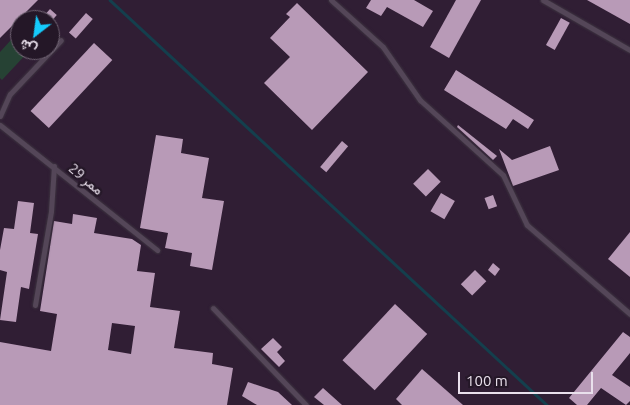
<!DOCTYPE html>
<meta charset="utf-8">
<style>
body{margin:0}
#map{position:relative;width:630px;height:405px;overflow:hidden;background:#241727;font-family:Ubuntu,Vazirmatn,sans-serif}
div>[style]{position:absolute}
.built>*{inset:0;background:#301e34}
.green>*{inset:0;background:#264234}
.stream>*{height:2.5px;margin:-1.25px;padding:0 1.25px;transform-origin:1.25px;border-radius:1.25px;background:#143f4d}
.building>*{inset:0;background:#b89ab7;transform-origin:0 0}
.roads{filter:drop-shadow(0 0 1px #3d3440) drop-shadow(0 0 1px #3d3440)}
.service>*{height:5px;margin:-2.5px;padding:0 2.5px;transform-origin:2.5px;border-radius:2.5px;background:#544658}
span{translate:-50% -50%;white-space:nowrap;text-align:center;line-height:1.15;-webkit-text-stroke:5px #241727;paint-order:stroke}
.street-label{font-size:14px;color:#e9e0ec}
.north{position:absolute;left:10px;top:10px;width:50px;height:50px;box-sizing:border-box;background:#241727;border:1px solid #736776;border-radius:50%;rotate:210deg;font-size:14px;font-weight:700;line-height:20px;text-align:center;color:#e9e0ec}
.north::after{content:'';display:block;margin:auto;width:18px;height:22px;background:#15cafb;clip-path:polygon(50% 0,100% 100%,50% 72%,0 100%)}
.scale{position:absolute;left:458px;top:372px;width:135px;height:22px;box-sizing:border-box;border:2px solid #e9e0ec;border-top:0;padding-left:6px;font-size:15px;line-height:18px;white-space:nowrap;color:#e9e0ec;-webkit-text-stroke:4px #241727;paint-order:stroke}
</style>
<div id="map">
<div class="built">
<i style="clip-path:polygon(evenodd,0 0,630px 0,630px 405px,0 405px,0 0,20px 20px,50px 20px,50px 50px,20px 50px,20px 20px)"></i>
</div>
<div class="green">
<i style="clip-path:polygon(20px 30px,20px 50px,30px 50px,2px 80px,0 78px,0 52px)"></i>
</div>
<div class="stream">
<i style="left:110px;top:0;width:596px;rotate:42.82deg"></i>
</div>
<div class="building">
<i style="clip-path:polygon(0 0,38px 0,0 38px)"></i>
<i style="clip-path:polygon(371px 0,414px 0,433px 11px,423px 27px,387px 7px,381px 16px,366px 8px)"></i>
<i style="clip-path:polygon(456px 0,481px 0,449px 58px,430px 47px)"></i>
<i style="clip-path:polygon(587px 0,630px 0,630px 24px)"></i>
<i style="clip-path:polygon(297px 3px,368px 72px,312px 130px,264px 83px,290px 57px,270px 38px,290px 17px,286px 14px)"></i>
<i style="left:50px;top:9px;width:9px;height:9px;rotate:41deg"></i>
<i style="left:86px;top:13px;width:9px;height:26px;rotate:41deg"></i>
<i style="left:561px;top:18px;width:10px;height:31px;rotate:29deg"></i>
<i style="left:94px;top:43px;width:25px;height:93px;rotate:43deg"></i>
<i style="clip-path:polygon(456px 70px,534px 120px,528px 129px,513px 119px,506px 129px,444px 90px)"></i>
<i style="clip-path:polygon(458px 125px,497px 156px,493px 160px,457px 127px)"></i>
<i style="clip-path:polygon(156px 135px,183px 139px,181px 153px,209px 158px,202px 198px,224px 201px,212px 270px,190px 266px,192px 253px,165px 248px,168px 233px,140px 228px)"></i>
<i style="left:342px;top:141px;width:8px;height:34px;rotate:40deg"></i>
<i style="clip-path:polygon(550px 146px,559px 170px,513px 186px,499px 149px,512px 160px)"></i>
<i style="left:428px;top:169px;width:18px;height:21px;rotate:45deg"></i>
<i style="left:441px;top:193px;width:16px;height:21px;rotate:30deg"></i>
<i style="left:493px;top:195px;width:12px;height:9px;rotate:70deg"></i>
<i style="clip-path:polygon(18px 201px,34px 203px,30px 233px,38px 234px,29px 289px,21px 287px,16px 322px,0 320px,7px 272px,0 270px,0 250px,4px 228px,14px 229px)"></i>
<i style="clip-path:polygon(evenodd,73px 214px,97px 218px,94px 233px,132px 239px,141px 245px,137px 271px,155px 273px,150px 307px,180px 311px,174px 348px,213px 353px,212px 364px,233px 368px,227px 405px,0 405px,0 342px,51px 351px,57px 314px,40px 311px,54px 221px,72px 224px,73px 214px,112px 323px,135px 326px,131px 354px,108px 350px,112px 323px)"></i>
<i style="clip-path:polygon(630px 232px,630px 277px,608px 259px)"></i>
<i style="clip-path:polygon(493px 263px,500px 269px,495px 276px,488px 270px)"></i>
<i style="left:475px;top:270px;width:16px;height:20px;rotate:45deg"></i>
<i style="left:395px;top:304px;width:44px;height:77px;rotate:43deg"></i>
<i style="clip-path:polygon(623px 332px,630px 337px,630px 353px,612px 375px,630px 387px,630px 401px,626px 405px,601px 388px,587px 405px,577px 405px,569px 398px)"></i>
<i style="clip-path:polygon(273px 338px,282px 347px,277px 352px,285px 361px,279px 367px,261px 349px)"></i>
<i style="clip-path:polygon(422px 369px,463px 405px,402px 405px,396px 399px)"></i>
<i style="clip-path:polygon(248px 382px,278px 392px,292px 405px,257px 405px,242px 396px)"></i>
<i style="clip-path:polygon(323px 388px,342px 405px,324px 405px,314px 397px)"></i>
</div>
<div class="roads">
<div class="service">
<i style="left:331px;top:0;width:70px;rotate:42.1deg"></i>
<i style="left:383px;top:47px;width:65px;rotate:55.1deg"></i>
<i style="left:420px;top:100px;width:112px;rotate:42.1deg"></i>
<i style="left:503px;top:175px;width:55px;rotate:64.4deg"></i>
<i style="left:527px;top:225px;width:136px;rotate:40.8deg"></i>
<i style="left:543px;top:0;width:100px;rotate:29.9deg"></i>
<i style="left:0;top:116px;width:24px;rotate:-66deg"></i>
<i style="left:10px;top:94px;width:74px;rotate:-46.6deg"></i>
<i style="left:0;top:125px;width:201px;rotate:38.5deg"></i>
<i style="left:35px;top:305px;width:95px;rotate:-80.3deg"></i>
<i style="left:51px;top:211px;width:45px;rotate:-86.2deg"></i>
<i style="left:213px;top:308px;width:134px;rotate:46.2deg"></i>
</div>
</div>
<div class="street-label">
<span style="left:86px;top:179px;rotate:40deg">ممر 29</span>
</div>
<div class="north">ش</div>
<div class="scale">100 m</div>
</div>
